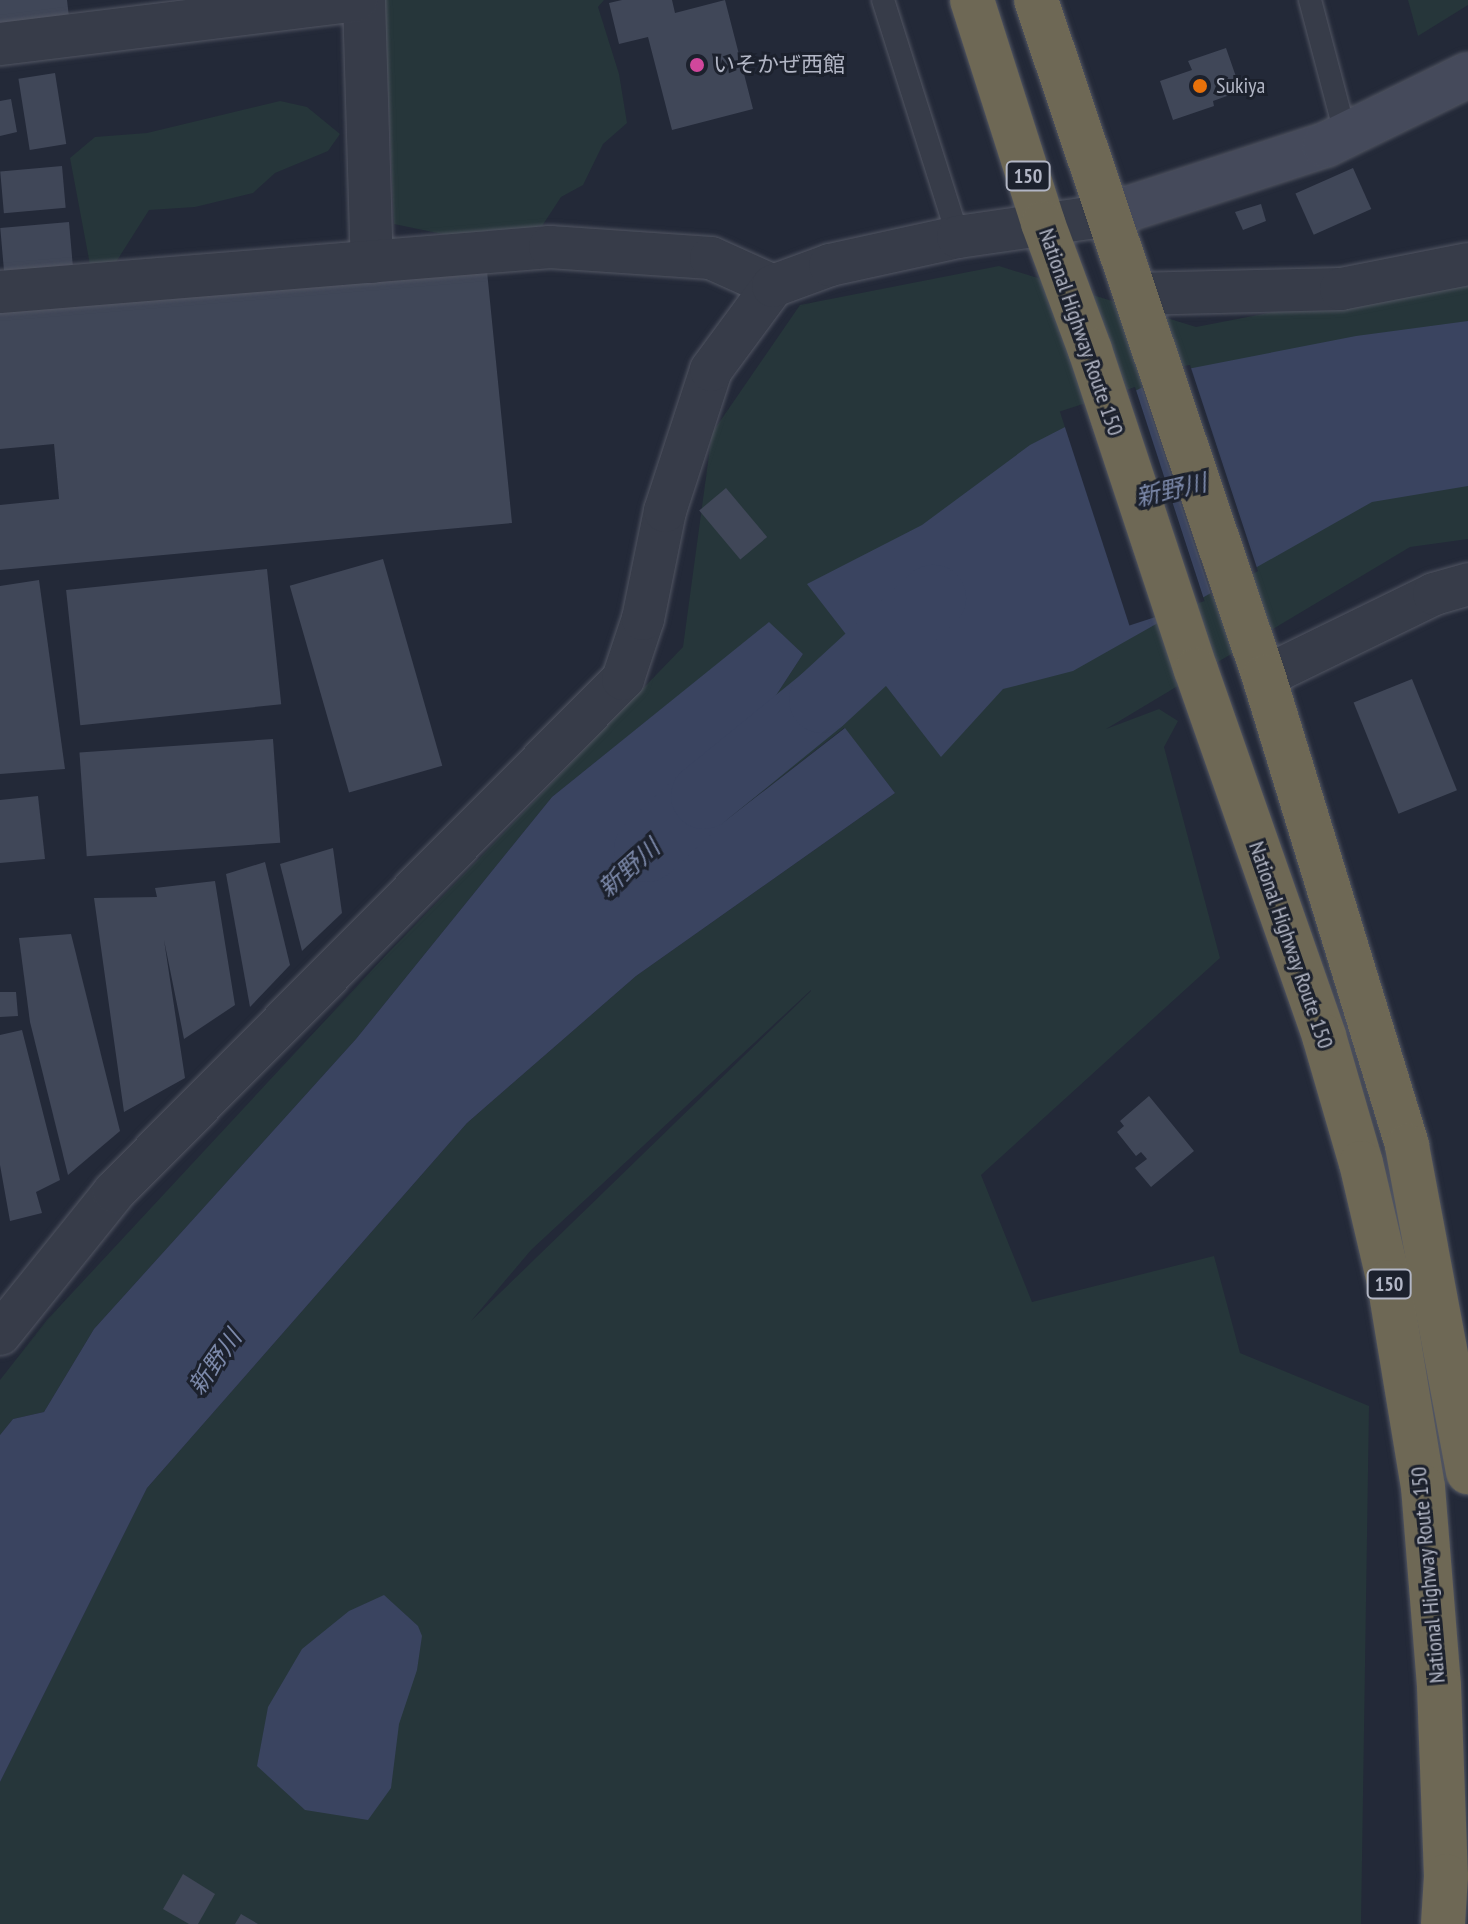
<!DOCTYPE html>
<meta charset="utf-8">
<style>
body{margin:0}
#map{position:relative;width:1468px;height:1924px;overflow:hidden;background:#232938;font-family:"PT Sans Narrow","Noto Sans JP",sans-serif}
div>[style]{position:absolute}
.green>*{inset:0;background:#26363a}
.water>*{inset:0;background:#3a4460}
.pier>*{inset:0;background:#232938;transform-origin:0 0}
.river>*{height:66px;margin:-33px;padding:0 33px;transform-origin:33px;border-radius:33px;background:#3a4460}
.building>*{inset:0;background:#404758;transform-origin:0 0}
.roads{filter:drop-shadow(0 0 2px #525663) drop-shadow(0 0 2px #525663)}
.lane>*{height:22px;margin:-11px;padding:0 11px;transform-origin:11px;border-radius:11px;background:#373c49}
.street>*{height:42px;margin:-21px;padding:0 21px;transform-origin:21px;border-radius:21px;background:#373c49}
.secondary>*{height:44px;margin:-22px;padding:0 22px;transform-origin:22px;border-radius:22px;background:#454a5b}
.highway>*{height:44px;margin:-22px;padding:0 22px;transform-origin:22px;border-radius:22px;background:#6e6855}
.dots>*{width:22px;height:22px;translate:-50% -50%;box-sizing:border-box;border:4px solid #1c212d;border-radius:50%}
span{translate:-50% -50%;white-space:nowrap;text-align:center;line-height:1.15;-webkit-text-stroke:6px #1c212d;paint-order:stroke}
.shield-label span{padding:2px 6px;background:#1c212d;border:2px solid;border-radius:6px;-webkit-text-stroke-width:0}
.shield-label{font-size:20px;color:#b2b6c5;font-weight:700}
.poi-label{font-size:22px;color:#b2b6c5}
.left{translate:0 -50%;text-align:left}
.street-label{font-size:22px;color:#b2b6c5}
.water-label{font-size:24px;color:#7c89aa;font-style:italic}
</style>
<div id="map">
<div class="green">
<i style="clip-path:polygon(384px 0,604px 0,598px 7px,619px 74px,627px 123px,603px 144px,583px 185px,561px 197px,542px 226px,462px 238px,394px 224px)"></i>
<i style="clip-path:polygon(1408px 0,1468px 0,1468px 5px,1418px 36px)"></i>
<i style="clip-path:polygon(280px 101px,307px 107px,340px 134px,328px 151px,275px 173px,253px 193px,195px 207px,149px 210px,116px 262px,91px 270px,70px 158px,95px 137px,147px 133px)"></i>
<i style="clip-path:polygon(evenodd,999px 266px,1196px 327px,1468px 274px,1468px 539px,1410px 547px,1106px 729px,1159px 709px,1178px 721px,1164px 747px,1220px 958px,981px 1175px,1032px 1302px,1214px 1256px,1240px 1353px,1369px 1406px,1361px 1924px,0 1924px,0 1782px,147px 1488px,467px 1123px,636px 976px,895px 793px,844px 728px,660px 872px,803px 654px,769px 623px,552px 797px,356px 1039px,94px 1329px,44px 1412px,13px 1419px,0 1435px,0 1380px,47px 1320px,386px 955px,683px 647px,712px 433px,800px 305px,999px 266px,811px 990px,811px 991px,471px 1321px,531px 1250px,811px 990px)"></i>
</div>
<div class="water">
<i style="clip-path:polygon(1468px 321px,1468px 486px,1372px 502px,1073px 671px,1003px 689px,941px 757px,807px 584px,922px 525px,1030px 445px,1172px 372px,1356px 336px)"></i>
<i style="clip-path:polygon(769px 622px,803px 654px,662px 870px,845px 728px,895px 793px,636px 976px,467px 1123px,147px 1488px,0 1782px,0 1435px,13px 1419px,44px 1412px,94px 1329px,356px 1039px,552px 797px)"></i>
<i style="clip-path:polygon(384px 1595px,418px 1626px,422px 1636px,417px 1670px,399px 1724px,391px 1788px,368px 1820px,305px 1810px,257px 1766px,268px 1707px,302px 1649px,349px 1611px)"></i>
</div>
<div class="pier">
<i style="clip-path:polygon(1190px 365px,1258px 571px,1212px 597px,1141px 384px,1171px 368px)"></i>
<i style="left:1135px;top:387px;width:225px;height:79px;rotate:72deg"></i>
</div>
<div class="river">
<i style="left:647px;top:849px;width:78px;rotate:-42.9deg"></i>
<i style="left:704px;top:796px;width:152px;rotate:-39.1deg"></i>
<i style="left:822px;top:700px;width:151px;rotate:-42.6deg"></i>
</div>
<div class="building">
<i style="clip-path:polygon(0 0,67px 0,70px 26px,0 34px)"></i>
<i style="clip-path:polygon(622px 0,672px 0,675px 13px,725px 0,753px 109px,672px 130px,648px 37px,619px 44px,609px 3px)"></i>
<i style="clip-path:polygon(1226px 48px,1241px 91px,1213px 101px,1214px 106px,1173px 120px,1160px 81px,1192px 70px,1188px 61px)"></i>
<i style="left:55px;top:73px;width:72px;height:37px;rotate:81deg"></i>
<i style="clip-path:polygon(11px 99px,17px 132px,0 136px,0 101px)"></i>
<i style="left:62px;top:166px;width:42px;height:62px;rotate:85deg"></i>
<i style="left:1353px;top:168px;width:45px;height:63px;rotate:66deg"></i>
<i style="clip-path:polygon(1261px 204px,1266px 221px,1243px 230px,1235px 212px)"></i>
<i style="left:69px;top:222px;width:55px;height:69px;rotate:85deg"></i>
<i style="clip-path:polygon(486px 261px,512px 523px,0 570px,0 505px,59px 499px,54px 444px,0 449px,0 307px)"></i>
<i style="left:726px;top:488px;width:64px;height:35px;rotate:50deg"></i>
<i style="left:383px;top:559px;width:215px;height:97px;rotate:74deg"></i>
<i style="left:267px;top:569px;width:136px;height:202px;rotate:84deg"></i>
<i style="clip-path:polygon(39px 580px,65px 769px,0 774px,0 586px)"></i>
<i style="left:1412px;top:679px;width:120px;height:63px;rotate:68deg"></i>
<i style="left:273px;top:739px;width:104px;height:194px;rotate:86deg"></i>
<i style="clip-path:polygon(38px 796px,45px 859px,0 863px,0 800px)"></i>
<i style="clip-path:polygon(333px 848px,342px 913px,302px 951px,280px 864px)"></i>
<i style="clip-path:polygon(265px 862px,290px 965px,250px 1007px,226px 874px)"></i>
<i style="clip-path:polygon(215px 881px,235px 1005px,184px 1039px,164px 940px,185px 1078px,124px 1112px,94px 898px,157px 897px,155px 888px)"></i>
<i style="clip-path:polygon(71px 934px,120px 1131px,68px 1175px,30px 1022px,19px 938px)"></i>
<i style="clip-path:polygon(0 992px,16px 992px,18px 1016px,0 1017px)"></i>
<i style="clip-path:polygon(22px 1030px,60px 1180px,36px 1192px,42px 1213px,10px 1221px,0 1165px,0 1035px)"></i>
<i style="clip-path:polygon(1149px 1096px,1194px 1151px,1151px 1187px,1135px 1168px,1147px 1159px,1141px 1152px,1136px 1156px,1117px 1132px,1124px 1126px,1120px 1121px)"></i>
<i style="clip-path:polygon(183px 1874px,215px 1894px,198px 1924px,189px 1924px,163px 1909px)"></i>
<i style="clip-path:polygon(241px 1914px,258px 1924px,235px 1924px)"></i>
</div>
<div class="roads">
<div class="lane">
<i style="left:883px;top:0;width:249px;rotate:72.4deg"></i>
<i style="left:1310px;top:0;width:141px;rotate:75.2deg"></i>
</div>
<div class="street">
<i style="left:364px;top:0;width:262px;rotate:88.3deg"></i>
<i style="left:0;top:44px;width:359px;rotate:-7deg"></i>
<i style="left:0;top:292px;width:552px;rotate:-4.68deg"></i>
<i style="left:550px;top:247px;width:161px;rotate:3.9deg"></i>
<i style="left:711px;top:258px;width:68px;rotate:24.3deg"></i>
<i style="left:1134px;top:294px;width:207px;rotate:-1.4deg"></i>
<i style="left:1341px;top:289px;width:129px;rotate:-11.1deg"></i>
<i style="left:1264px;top:677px;width:189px;rotate:-26deg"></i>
<i style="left:1434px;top:594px;width:35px;rotate:-16deg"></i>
<i style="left:0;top:1334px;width:182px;rotate:-51.2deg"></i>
<i style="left:114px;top:1192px;width:723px;rotate:-45.22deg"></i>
<i style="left:623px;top:679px;width:63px;rotate:-71.6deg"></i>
<i style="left:643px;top:619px;width:110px;rotate:-78.5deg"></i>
<i style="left:665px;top:511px;width:148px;rotate:-71.9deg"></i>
<i style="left:711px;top:370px;width:104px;rotate:-53.6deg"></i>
<i style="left:773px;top:286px;width:61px;rotate:-20.2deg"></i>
<i style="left:830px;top:265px;width:131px;rotate:-12.3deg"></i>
<i style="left:958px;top:237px;width:153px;rotate:-8.3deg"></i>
</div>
<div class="secondary">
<i style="left:1109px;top:215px;width:227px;rotate:-18deg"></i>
<i style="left:1325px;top:145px;width:159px;rotate:-26.1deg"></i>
</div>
<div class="highway">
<i style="left:972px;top:0;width:234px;rotate:72.3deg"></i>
<i style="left:1043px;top:223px;width:135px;rotate:69.7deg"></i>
<i style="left:1090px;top:350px;width:337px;rotate:71.7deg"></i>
<i style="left:1196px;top:670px;width:388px;rotate:70.7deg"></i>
<i style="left:1324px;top:1036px;width:132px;rotate:73.8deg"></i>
<i style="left:1361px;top:1163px;width:122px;rotate:76.8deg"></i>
<i style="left:1389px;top:1282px;width:208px;rotate:80.6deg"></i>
<i style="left:1423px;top:1487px;width:200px;rotate:85.4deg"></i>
<i style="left:1439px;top:1686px;width:190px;rotate:87.9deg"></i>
<i style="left:1446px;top:1876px;width:48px;rotate:93.6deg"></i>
<i style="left:1036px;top:0;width:714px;rotate:71.39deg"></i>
<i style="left:1264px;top:677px;width:490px;rotate:73deg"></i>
<i style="left:1407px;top:1146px;width:332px;rotate:79.4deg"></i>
</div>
</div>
<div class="dots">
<i style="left:697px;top:65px;background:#d1479c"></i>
<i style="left:1200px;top:86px;background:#e8710a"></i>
</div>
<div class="shield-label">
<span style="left:1028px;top:176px">150</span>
<span style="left:1389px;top:1284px">150</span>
</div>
<div class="poi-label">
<span class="left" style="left:713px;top:65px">いそかぜ西館</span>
<span class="left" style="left:1216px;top:86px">Sukiya</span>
</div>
<div class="street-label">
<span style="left:1081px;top:332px;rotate:71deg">National Highway Route 150</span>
<span style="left:1291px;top:945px;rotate:71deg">National Highway Route 150</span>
<span style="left:1428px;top:1575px;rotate:-95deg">National Highway Route 150</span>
</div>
<div class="water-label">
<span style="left:1171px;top:490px;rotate:-13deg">新野川</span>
<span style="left:629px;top:868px;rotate:-42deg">新野川</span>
<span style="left:215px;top:1362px;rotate:-55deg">新野川</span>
</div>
</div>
